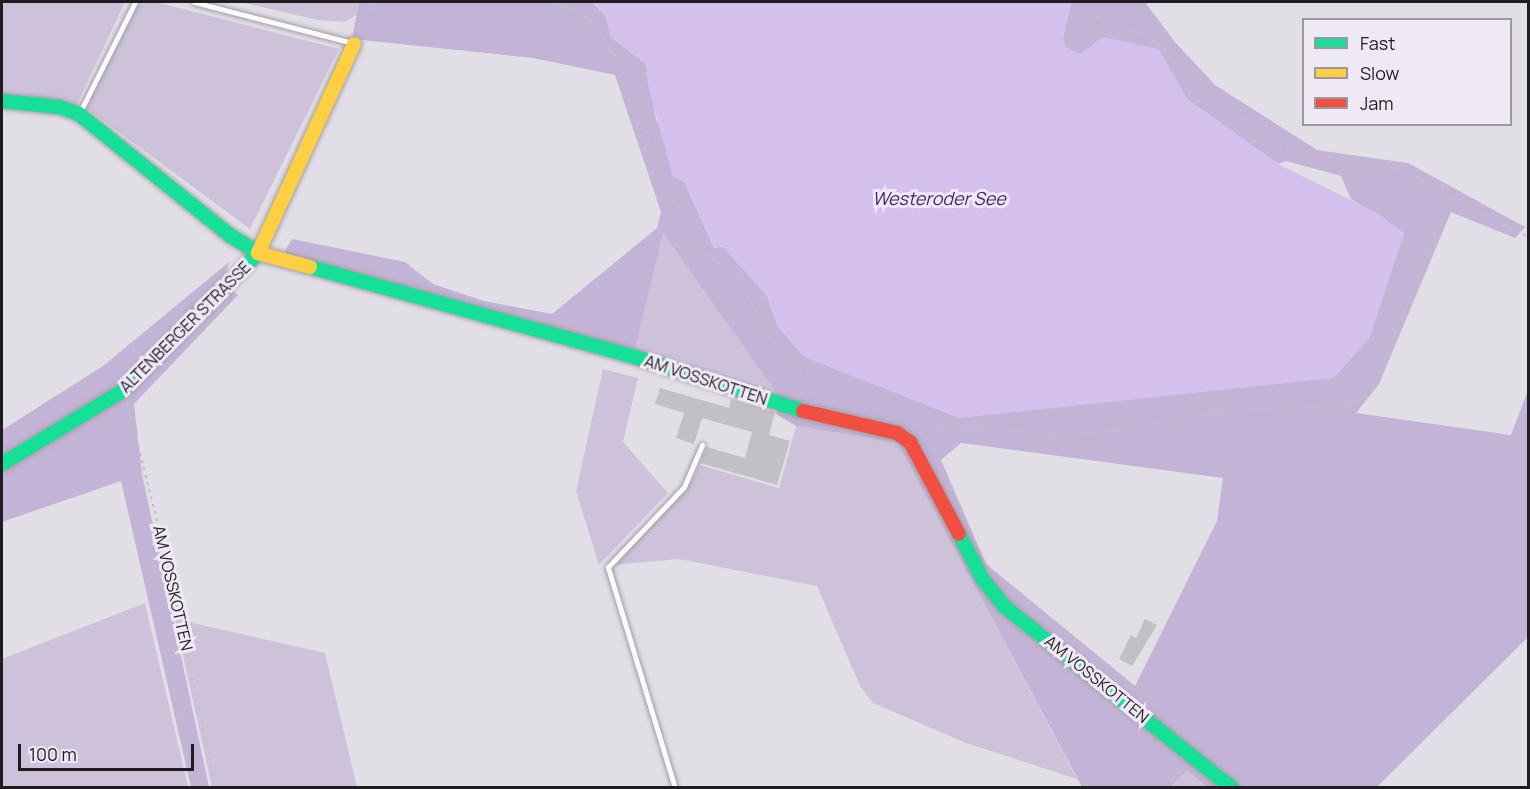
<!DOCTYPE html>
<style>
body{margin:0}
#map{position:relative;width:1530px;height:789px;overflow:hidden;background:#e2dee6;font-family:Manrope,sans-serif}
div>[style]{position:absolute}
.green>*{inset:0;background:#cec2db}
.forest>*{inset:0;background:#c3b3d6}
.water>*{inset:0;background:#d5c0ed}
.building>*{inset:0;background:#c2bfc5}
.path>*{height:2px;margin-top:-1px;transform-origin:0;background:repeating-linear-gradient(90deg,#c1bfc2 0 3px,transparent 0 7.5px)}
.roads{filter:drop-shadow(0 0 2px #a19fa4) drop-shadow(0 0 2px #a19fa4)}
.lane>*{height:5px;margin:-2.5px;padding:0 2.5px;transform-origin:2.5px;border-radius:2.5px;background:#fbfafb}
.fast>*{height:14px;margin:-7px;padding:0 7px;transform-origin:7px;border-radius:7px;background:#16e098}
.slow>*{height:14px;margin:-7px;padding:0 7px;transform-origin:7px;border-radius:7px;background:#ffcf43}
.jam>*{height:14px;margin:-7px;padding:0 7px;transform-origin:7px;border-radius:7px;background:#f24e42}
span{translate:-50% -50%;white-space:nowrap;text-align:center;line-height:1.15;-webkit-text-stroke:6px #efe9f6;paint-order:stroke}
.street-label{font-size:16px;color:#1f1d22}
.water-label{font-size:18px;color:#4a256b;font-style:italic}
.frame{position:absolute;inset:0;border:3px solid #1f1d22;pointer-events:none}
.legend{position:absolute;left:1302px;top:18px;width:210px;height:108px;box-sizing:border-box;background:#efe9f6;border:2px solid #9c97a1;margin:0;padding:8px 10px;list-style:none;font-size:18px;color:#1f1d22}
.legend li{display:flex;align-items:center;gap:12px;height:30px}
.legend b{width:30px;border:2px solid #9c97a1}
.scale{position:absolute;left:18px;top:744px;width:176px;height:27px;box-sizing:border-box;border:3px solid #1f1d22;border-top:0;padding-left:8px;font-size:18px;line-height:21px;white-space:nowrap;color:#1f1d22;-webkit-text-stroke:4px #efe9f6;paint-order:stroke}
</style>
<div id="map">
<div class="green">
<i style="clip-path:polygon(2px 2px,125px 2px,76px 106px,2px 98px)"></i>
<i style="clip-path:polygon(139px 2px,156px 2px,339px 49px,250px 229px,85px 107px)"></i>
<i style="clip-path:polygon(240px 2px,360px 2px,358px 14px,345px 22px,318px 20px)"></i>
<i style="clip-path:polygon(662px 232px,748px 349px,781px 399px,634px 352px)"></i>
<i style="clip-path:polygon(603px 369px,638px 378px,623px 442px,668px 493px,599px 565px,576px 491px)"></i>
<i style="clip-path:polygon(796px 426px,898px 443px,1077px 779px,966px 743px,873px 703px,860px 686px,817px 586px,679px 559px,613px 565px,691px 483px,700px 465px,779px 488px)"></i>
<i style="clip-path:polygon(145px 603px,188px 787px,2px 787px,2px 659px)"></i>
<i style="clip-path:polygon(175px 619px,325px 653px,357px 787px,212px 787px)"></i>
<i style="clip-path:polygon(1187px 771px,1207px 787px,1171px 788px)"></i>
</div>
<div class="forest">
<i style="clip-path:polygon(evenodd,359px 2px,592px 2px,606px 17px,611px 37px,646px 64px,656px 119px,714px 248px,723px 246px,767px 296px,778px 327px,1404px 233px,1351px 199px,1341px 176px,1286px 161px,1278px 164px,1187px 99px,1158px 49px,1080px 54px,1065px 47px,1063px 38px,1071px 2px,1145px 2px,1175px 42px,1215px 85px,1317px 150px,1408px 163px,1525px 227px,1515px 238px,1451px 212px,1379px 384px,1356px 413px,1511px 435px,1528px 390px,1528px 637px,1377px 787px,1207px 787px,1187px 771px,1171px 787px,1082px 787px,898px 443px,796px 426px,776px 414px,781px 399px,663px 233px,634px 352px,279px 261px,292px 239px,405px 262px,433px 284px,484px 301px,552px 314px,657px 228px,661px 212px,615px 75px,533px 58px,352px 39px,359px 2px,961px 443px,1223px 478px,1217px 521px,1135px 686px,986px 564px,941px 460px,961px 443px)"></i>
<i style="clip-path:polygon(229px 262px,223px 282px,238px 295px,134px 404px,142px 474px,209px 787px,191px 787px,121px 481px,2px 522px,2px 430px,103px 366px)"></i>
</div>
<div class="water">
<i style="clip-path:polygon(592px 2px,1071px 2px,1063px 38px,1065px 47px,1080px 54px,1103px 37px,1158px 49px,1187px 99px,1278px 164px,1377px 213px,1404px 233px,1370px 337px,1334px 378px,959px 418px,804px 357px,778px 327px,767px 296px,723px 247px,714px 248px,684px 182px,673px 177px,648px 85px,646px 64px,611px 37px,606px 17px)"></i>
</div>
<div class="building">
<i style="clip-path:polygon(660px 388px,729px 408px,731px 399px,775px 412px,769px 435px,790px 441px,777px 485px,700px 463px,707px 447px,745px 458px,752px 432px,702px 418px,694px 444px,676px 438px,684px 413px,655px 404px)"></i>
<i style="clip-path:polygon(1145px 619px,1157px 625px,1132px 666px,1119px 659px,1131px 635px,1136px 638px)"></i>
</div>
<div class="path">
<i style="left:557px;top:2px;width:38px;rotate:27deg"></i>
<i style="left:591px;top:19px;width:41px;rotate:57.8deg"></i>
<i style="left:613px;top:54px;width:29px;rotate:36deg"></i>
<i style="left:636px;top:71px;width:71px;rotate:79.5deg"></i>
<i style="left:649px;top:141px;width:33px;rotate:69deg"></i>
<i style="left:661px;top:172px;width:93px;rotate:61.8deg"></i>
<i style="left:705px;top:254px;width:40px;rotate:34deg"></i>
<i style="left:738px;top:276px;width:76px;rotate:63.4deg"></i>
<i style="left:772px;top:344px;width:52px;rotate:41.9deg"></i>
<i style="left:811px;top:379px;width:24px;rotate:78deg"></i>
<i style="left:361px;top:32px;width:32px;rotate:-68deg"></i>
<i style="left:1450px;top:197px;width:88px;rotate:27.1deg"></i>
<i style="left:127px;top:402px;width:163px;rotate:75.8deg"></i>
<i style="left:167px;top:560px;width:233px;rotate:77.9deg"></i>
<i style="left:920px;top:436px;width:27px;rotate:-20deg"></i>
<i style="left:945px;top:427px;width:43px"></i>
<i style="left:988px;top:427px;width:63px;rotate:7.4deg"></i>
<i style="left:1050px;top:435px;width:46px;rotate:-2.5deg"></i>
<i style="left:1096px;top:433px;width:127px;rotate:-10deg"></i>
<i style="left:1221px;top:411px;width:123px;rotate:-2.8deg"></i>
<i style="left:1344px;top:405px;width:16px;rotate:-18deg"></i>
<i style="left:1359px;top:400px;width:18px;rotate:-38deg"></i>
<i style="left:1373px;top:389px;width:207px;rotate:-68.1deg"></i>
<i style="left:1450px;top:197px;width:51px;rotate:-147.9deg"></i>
<i style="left:1407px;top:170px;width:121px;rotate:-170.9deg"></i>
<i style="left:1288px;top:151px;width:98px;rotate:-143.7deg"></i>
<i style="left:1209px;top:93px;width:83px;rotate:-136.9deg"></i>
<i style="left:1148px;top:36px;width:76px;rotate:-159.9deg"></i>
<i style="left:1077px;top:10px;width:8px;rotate:-83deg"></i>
<i style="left:155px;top:601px;width:191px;rotate:77.9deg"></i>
</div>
<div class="roads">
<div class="lane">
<i style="left:194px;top:2px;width:163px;rotate:14.5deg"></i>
<i style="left:80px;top:112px;width:123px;rotate:-63.4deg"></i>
<i style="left:675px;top:788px;width:231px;rotate:-106.9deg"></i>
<i style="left:608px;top:567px;width:110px;rotate:-46.5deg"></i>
<i style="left:684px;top:487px;width:46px;rotate:-66.8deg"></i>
</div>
<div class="fast">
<i style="left:2px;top:101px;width:57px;rotate:6deg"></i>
<i style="left:59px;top:107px;width:21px;rotate:19deg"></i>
<i style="left:79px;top:114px;width:195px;rotate:38.8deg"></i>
<i style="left:231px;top:236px;width:32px;rotate:32deg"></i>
<i style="left:258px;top:253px;width:192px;rotate:134.4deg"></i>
<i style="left:124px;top:390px;width:143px;rotate:148.8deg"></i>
<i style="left:310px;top:267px;width:337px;rotate:15.5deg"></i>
<i style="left:635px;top:357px;width:176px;rotate:17.8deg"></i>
<i style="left:959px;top:534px;width:50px;rotate:62.4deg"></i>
<i style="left:982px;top:578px;width:37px;rotate:52deg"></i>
<i style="left:1005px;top:607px;width:290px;rotate:38.6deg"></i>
</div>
<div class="slow">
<i style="left:310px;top:267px;width:54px;rotate:-164.9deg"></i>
<i style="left:258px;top:253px;width:230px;rotate:-65.3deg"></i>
</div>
<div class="jam">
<i style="left:803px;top:411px;width:97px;rotate:13.2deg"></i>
<i style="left:897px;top:433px;width:16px;rotate:35deg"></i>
<i style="left:910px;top:442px;width:104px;rotate:62deg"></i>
</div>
</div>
<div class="street-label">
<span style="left:185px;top:327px;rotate:-45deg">ALTENBERGER STRASSE</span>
<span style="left:706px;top:380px;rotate:18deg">AM VOSSKOTTEN</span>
<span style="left:173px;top:588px;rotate:77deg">AM VOSSKOTTEN</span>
<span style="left:1097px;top:679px;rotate:39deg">AM VOSSKOTTEN</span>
</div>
<div class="water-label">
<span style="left:939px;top:198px">Westeroder See</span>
</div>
<div class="frame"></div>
<ul class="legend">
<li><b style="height:8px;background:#16e098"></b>Fast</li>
<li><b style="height:8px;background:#ffcf43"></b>Slow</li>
<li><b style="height:8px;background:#f24e42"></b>Jam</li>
</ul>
<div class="scale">100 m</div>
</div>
